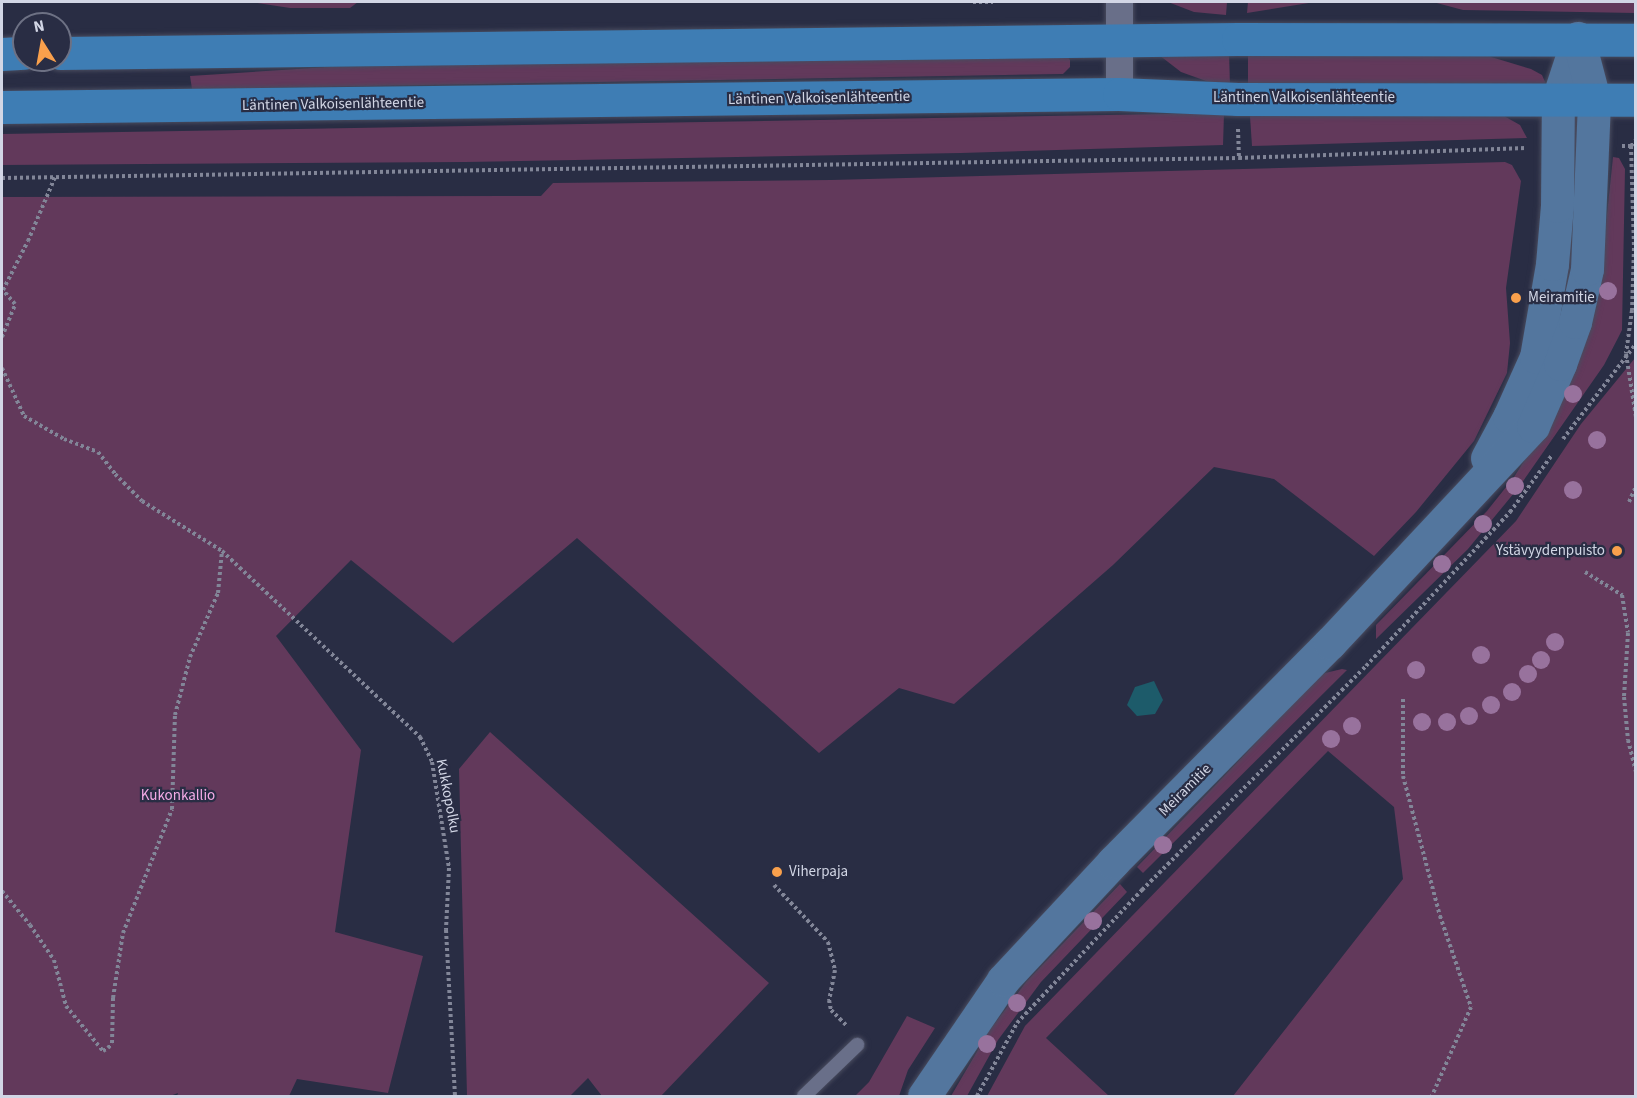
<!DOCTYPE html>
<meta charset="utf-8">
<style>
body{margin:0}
#map{position:relative;width:1637px;height:1098px;overflow:hidden;background:#292d44;font-family:"Source Sans 3",sans-serif}
div>[style]{position:absolute}
.green>*{inset:0;background:#62395b}
.water>*{inset:0;background:#1d5b6a}
.path>*{height:4px;margin-top:-2px;transform-origin:0;background:repeating-linear-gradient(90deg,#828698 0 3px,transparent 0 6px)}
.roads{filter:drop-shadow(0 0 2px #484b5e) drop-shadow(0 0 2px #484b5e)}
.service>*{height:14px;margin:-7px;padding:0 7px;transform-origin:7px;border-radius:7px;background:#696f89}
.minor>*{height:27px;margin:-13.5px;padding:0 13.5px;transform-origin:13.5px;border-radius:13.5px;background:#696f89}
.secondary>*{height:33px;margin:-16.5px;padding:0 16.5px;transform-origin:16.5px;border-radius:16.5px;background:#53769e}
.primary>*{height:33px;margin:-16.5px;padding:0 16.5px;transform-origin:16.5px;border-radius:16.5px;background:#3e7db4}
.trees>*{width:18px;height:18px;margin:-9px;border-radius:50%;background:#98729d}
.dots>*{width:16px;height:16px;translate:-50% -50%;box-sizing:border-box;border:3px solid #292d44;border-radius:50%}
span{translate:-50% -50%;white-space:nowrap;text-align:center;line-height:1.15;-webkit-text-stroke:4.5px #292d44;paint-order:stroke}
.street-label{font-size:15px;color:#d2d6e5}
.poi-label{font-size:15px;color:#d2d6e5}
.left{translate:0 -50%;text-align:left}
.right{translate:-100% -50%;text-align:right}
.park-label{font-size:15px;color:#f3abe5}
.frame{position:absolute;inset:0;border:3px solid #d2d6e5;pointer-events:none}
.north{position:absolute;left:12px;top:12px;width:60px;height:60px;box-sizing:border-box;background:#292d44;border:2px solid #6d7184;border-radius:50%;rotate:349deg;font-size:16px;font-weight:700;line-height:24px;text-align:center;color:#d2d6e5}
.north::after{content:'';display:block;margin:auto;width:21px;height:27px;background:#f9a04c;clip-path:polygon(50% 0,100% 100%,50% 72%,0 100%)}
</style>
<div id="map">
<div class="green">
<i style="clip-path:polygon(250px 2px,358px 2px,350px 8px,290px 8px)"></i>
<i style="clip-path:polygon(1168px 2px,1227px 2px,1226px 15px,1194px 12px)"></i>
<i style="clip-path:polygon(1248px 2px,1315px 2px,1247px 13px)"></i>
<i style="clip-path:polygon(1433px 2px,1635px 2px,1635px 13px,1463px 10px)"></i>
<i style="clip-path:polygon(1229px 51px,1230px 86px,1206px 81px,1181px 72px,1159px 55px)"></i>
<i style="clip-path:polygon(1248px 52px,1478px 53px,1531px 69px,1542px 75px,1546px 84px,1248px 83px)"></i>
<i style="clip-path:polygon(1066px 55px,1070px 60px,1070px 67px,1063px 74px,192px 89px,190px 76px,328px 67px)"></i>
<i style="clip-path:polygon(1477px 111px,1504px 116px,1520px 125px,1527px 138px,1252px 146px,1250px 116px)"></i>
<i style="clip-path:polygon(1224px 113px,1223px 145px,961px 153px,465px 162px,2px 165px,2px 134px)"></i>
<i style="clip-path:polygon(1613px 157px,1619px 158px,1625px 169px,1622px 330px,1618px 338px,1604px 365px,1519px 487px,1468px 549px,1376px 639px,1376px 625px,1487px 511px,1514px 477px,1561px 403px,1581px 356px,1599px 291px)"></i>
<i style="clip-path:polygon(1505px 162px,1512px 165px,1521px 181px,1506px 288px,1510px 343px,1507px 373px,1474px 441px,1416px 512px,1374px 556px,1274px 479px,1214px 467px,1113px 565px,954px 704px,899px 688px,819px 753px,577px 538px,453px 643px,351px 560px,276px 636px,361px 750px,335px 932px,423px 956px,388px 1093px,297px 1079px,289px 1096px,177px 1096px,178px 1093px,170px 1096px,2px 1096px,2px 197px,541px 196px,553px 183px,831px 180px)"></i>
<i style="clip-path:polygon(1635px 358px,1635px 1096px,1233px 1096px,1403px 879px,1394px 807px,1328px 751px,1046px 1038px,1109px 1096px,987px 1096px,1025px 1026px,1516px 521px,1581px 424px)"></i>
<i style="clip-path:polygon(1342px 669px,1347px 670px,1143px 873px,1137px 867px,1317px 679px,1325px 673px)"></i>
<i style="clip-path:polygon(490px 732px,769px 983px,661px 1096px,602px 1096px,588px 1078px,570px 1096px,467px 1096px,459px 769px)"></i>
<i style="clip-path:polygon(1120px 884px,1127px 892px,1041px 982px,998px 1040px,967px 1096px,951px 1096px,989px 1031px,1026px 982px)"></i>
<i style="clip-path:polygon(907px 1016px,935px 1028px,908px 1070px,899px 1096px,855px 1096px,869px 1082px)"></i>
</div>
<div class="water">
<i style="clip-path:polygon(1154px 681px,1163px 700px,1155px 714px,1137px 716px,1127px 705px,1135px 687px)"></i>
</div>
<div class="path">
<i style="left:973px;top:2px;width:20px"></i>
<i style="left:1238px;top:129px;width:29px;rotate:88deg"></i>
<i style="left:1622px;top:146px;width:9px"></i>
<i style="left:1631px;top:146px;width:8px;rotate:-50deg"></i>
<i style="left:1631px;top:146px;width:102px;rotate:88.3deg"></i>
<i style="left:1634px;top:248px;width:62px;rotate:91.8deg"></i>
<i style="left:1632px;top:310px;width:44px;rotate:97.8deg"></i>
<i style="left:1626px;top:354px;width:64px;rotate:81deg"></i>
<i style="left:2px;top:178px;width:1237px;rotate:-0.93deg"></i>
<i style="left:1239px;top:158px;width:288px;rotate:-2deg"></i>
<i style="left:2px;top:337px;width:35px;rotate:-68deg"></i>
<i style="left:15px;top:304px;width:18px;rotate:-131deg"></i>
<i style="left:3px;top:290px;width:55px;rotate:-63deg"></i>
<i style="left:28px;top:241px;width:69px;rotate:-67.1deg"></i>
<i style="left:2px;top:368px;width:53px;rotate:65.4deg"></i>
<i style="left:24px;top:416px;width:46px;rotate:29.9deg"></i>
<i style="left:64px;top:439px;width:36px;rotate:21deg"></i>
<i style="left:98px;top:452px;width:28px;rotate:52deg"></i>
<i style="left:115px;top:474px;width:38px;rotate:45deg"></i>
<i style="left:142px;top:501px;width:94px;rotate:32deg"></i>
<i style="left:222px;top:551px;width:272px;rotate:43.2deg"></i>
<i style="left:420px;top:737px;width:28px;rotate:64deg"></i>
<i style="left:432px;top:762px;width:107px;rotate:80.9deg"></i>
<i style="left:449px;top:868px;width:62px;rotate:92.8deg"></i>
<i style="left:446px;top:930px;width:166px;rotate:86.9deg"></i>
<i style="left:1563px;top:439px;width:120px;rotate:-52.5deg"></i>
<i style="left:1629px;top:502px;width:17px;rotate:-66deg"></i>
<i style="left:1585px;top:572px;width:44px;rotate:31.9deg"></i>
<i style="left:1622px;top:595px;width:38px;rotate:81deg"></i>
<i style="left:1628px;top:633px;width:64px;rotate:93.6deg"></i>
<i style="left:1624px;top:697px;width:43px;rotate:84.7deg"></i>
<i style="left:1628px;top:740px;width:34px;rotate:76deg"></i>
<i style="left:1403px;top:699px;width:77px;rotate:90deg"></i>
<i style="left:1403px;top:776px;width:145px;rotate:75.2deg"></i>
<i style="left:1440px;top:916px;width:96px;rotate:71.2deg"></i>
<i style="left:1471px;top:1007px;width:97px;rotate:113.7deg"></i>
<i style="left:774px;top:885px;width:79px;rotate:46.5deg"></i>
<i style="left:828px;top:942px;width:29px;rotate:76deg"></i>
<i style="left:835px;top:970px;width:31px;rotate:101deg"></i>
<i style="left:829px;top:1000px;width:10px;rotate:79deg"></i>
<i style="left:831px;top:1010px;width:23px;rotate:45deg"></i>
<i style="left:2px;top:891px;width:44px;rotate:50.5deg"></i>
<i style="left:30px;top:925px;width:42px;rotate:55.6deg"></i>
<i style="left:54px;top:960px;width:48px;rotate:75.4deg"></i>
<i style="left:66px;top:1006px;width:58px;rotate:50.6deg"></i>
<i style="left:103px;top:1051px;width:6px;rotate:-31deg"></i>
<i style="left:108px;top:1048px;width:6px;rotate:-51deg"></i>
<i style="left:112px;top:1043px;width:45px;rotate:-88.7deg"></i>
<i style="left:113px;top:998px;width:66px;rotate:-81.3deg"></i>
<i style="left:123px;top:933px;width:133px;rotate:-68.4deg"></i>
<i style="left:172px;top:809px;width:94px;rotate:-88.2deg"></i>
<i style="left:175px;top:715px;width:60px;rotate:-75.5deg"></i>
<i style="left:190px;top:657px;width:70px;rotate:-66.4deg"></i>
<i style="left:218px;top:593px;width:42px;rotate:-84.6deg"></i>
<i style="left:977px;top:1096px;width:83px;rotate:-61.3deg"></i>
<i style="left:1017px;top:1023px;width:183px;rotate:-46.8deg"></i>
<i style="left:1142px;top:890px;width:317px;rotate:-45deg"></i>
<i style="left:1366px;top:666px;width:211px;rotate:-46.9deg"></i>
<i style="left:1510px;top:512px;width:71px;rotate:-53.6deg"></i>
</div>
<div class="roads">
<div class="service">
<i style="left:804px;top:1096px;width:74px;rotate:-43.9deg"></i>
</div>
<div class="minor">
<i style="left:1119px;top:2px;width:92px;rotate:90deg"></i>
</div>
<div class="secondary">
<i style="left:1487px;top:458px;width:47px;rotate:-61.8deg"></i>
<i style="left:1509px;top:417px;width:66px;rotate:-65.8deg"></i>
<i style="left:1536px;top:357px;width:94px;rotate:-80.2deg"></i>
<i style="left:1552px;top:264px;width:58px;rotate:-85.1deg"></i>
<i style="left:1557px;top:206px;width:107px;rotate:-89.5deg"></i>
<i style="left:1558px;top:99px;width:64px;rotate:-71.8deg"></i>
<i style="left:924px;top:1096px;width:140px;rotate:-55.7deg"></i>
<i style="left:1003px;top:980px;width:161px;rotate:-47deg"></i>
<i style="left:1113px;top:862px;width:308px;rotate:-45.3deg"></i>
<i style="left:1330px;top:643px;width:297px;rotate:-46.9deg"></i>
<i style="left:1533px;top:426px;width:68px;rotate:-66.5deg"></i>
<i style="left:1560px;top:364px;width:45px;rotate:-70.3deg"></i>
<i style="left:1575px;top:322px;width:54px;rotate:-77.2deg"></i>
<i style="left:1587px;top:269px;width:170px;rotate:-87.6deg"></i>
<i style="left:1594px;top:99px;width:63px;rotate:-104.7deg"></i>
</div>
<div class="primary">
<i style="left:60px;top:53px;width:1178px;rotate:-0.68deg"></i>
<i style="left:1238px;top:39px;width:398px;rotate:0.1deg"></i>
<i style="left:2px;top:54px;width:22px;rotate:-3deg"></i>
<i style="left:2px;top:107px;width:1117px;rotate:-0.67deg"></i>
<i style="left:1119px;top:94px;width:119px;rotate:2.4deg"></i>
<i style="left:1238px;top:99px;width:398px;rotate:0.1deg"></i>
</div>
</div>
<div class="trees">
<i style="left:1608px;top:291px"></i>
<i style="left:1573px;top:394px"></i>
<i style="left:1597px;top:440px"></i>
<i style="left:1515px;top:486px"></i>
<i style="left:1573px;top:490px"></i>
<i style="left:1483px;top:524px"></i>
<i style="left:1442px;top:564px"></i>
<i style="left:1555px;top:642px"></i>
<i style="left:1481px;top:655px"></i>
<i style="left:1541px;top:660px"></i>
<i style="left:1416px;top:670px"></i>
<i style="left:1528px;top:674px"></i>
<i style="left:1512px;top:692px"></i>
<i style="left:1491px;top:705px"></i>
<i style="left:1469px;top:716px"></i>
<i style="left:1422px;top:722px"></i>
<i style="left:1447px;top:722px"></i>
<i style="left:1352px;top:726px"></i>
<i style="left:1331px;top:739px"></i>
<i style="left:1163px;top:845px"></i>
<i style="left:1093px;top:921px"></i>
<i style="left:1017px;top:1003px"></i>
<i style="left:987px;top:1044px"></i>
</div>
<div class="dots">
<i style="left:1516px;top:298px;background:#f9a04c"></i>
<i style="left:1617px;top:551px;background:#f9a04c"></i>
<i style="left:777px;top:872px;background:#f9a04c"></i>
</div>
<div class="street-label">
<span style="left:819px;top:98px;rotate:-1deg">Läntinen Valkoisenlähteentie</span>
<span style="left:1304px;top:98px">Läntinen Valkoisenlähteentie</span>
<span style="left:333px;top:104px;rotate:-1deg">Läntinen Valkoisenlähteentie</span>
<span style="left:1185px;top:790px;rotate:-45deg">Meiramitie</span>
<span style="left:448px;top:796px;rotate:79deg">Kukkopolku</span>
</div>
<div class="poi-label">
<span class="left" style="left:1528px;top:298px">Meiramitie</span>
<span class="right" style="left:1605px;top:551px">Ystävyydenpuisto</span>
<span class="left" style="left:789px;top:872px">Viherpaja</span>
</div>
<div class="park-label">
<span style="left:178px;top:796px">Kukonkallio</span>
</div>
<div class="frame"></div>
<div class="north">N</div>
</div>
